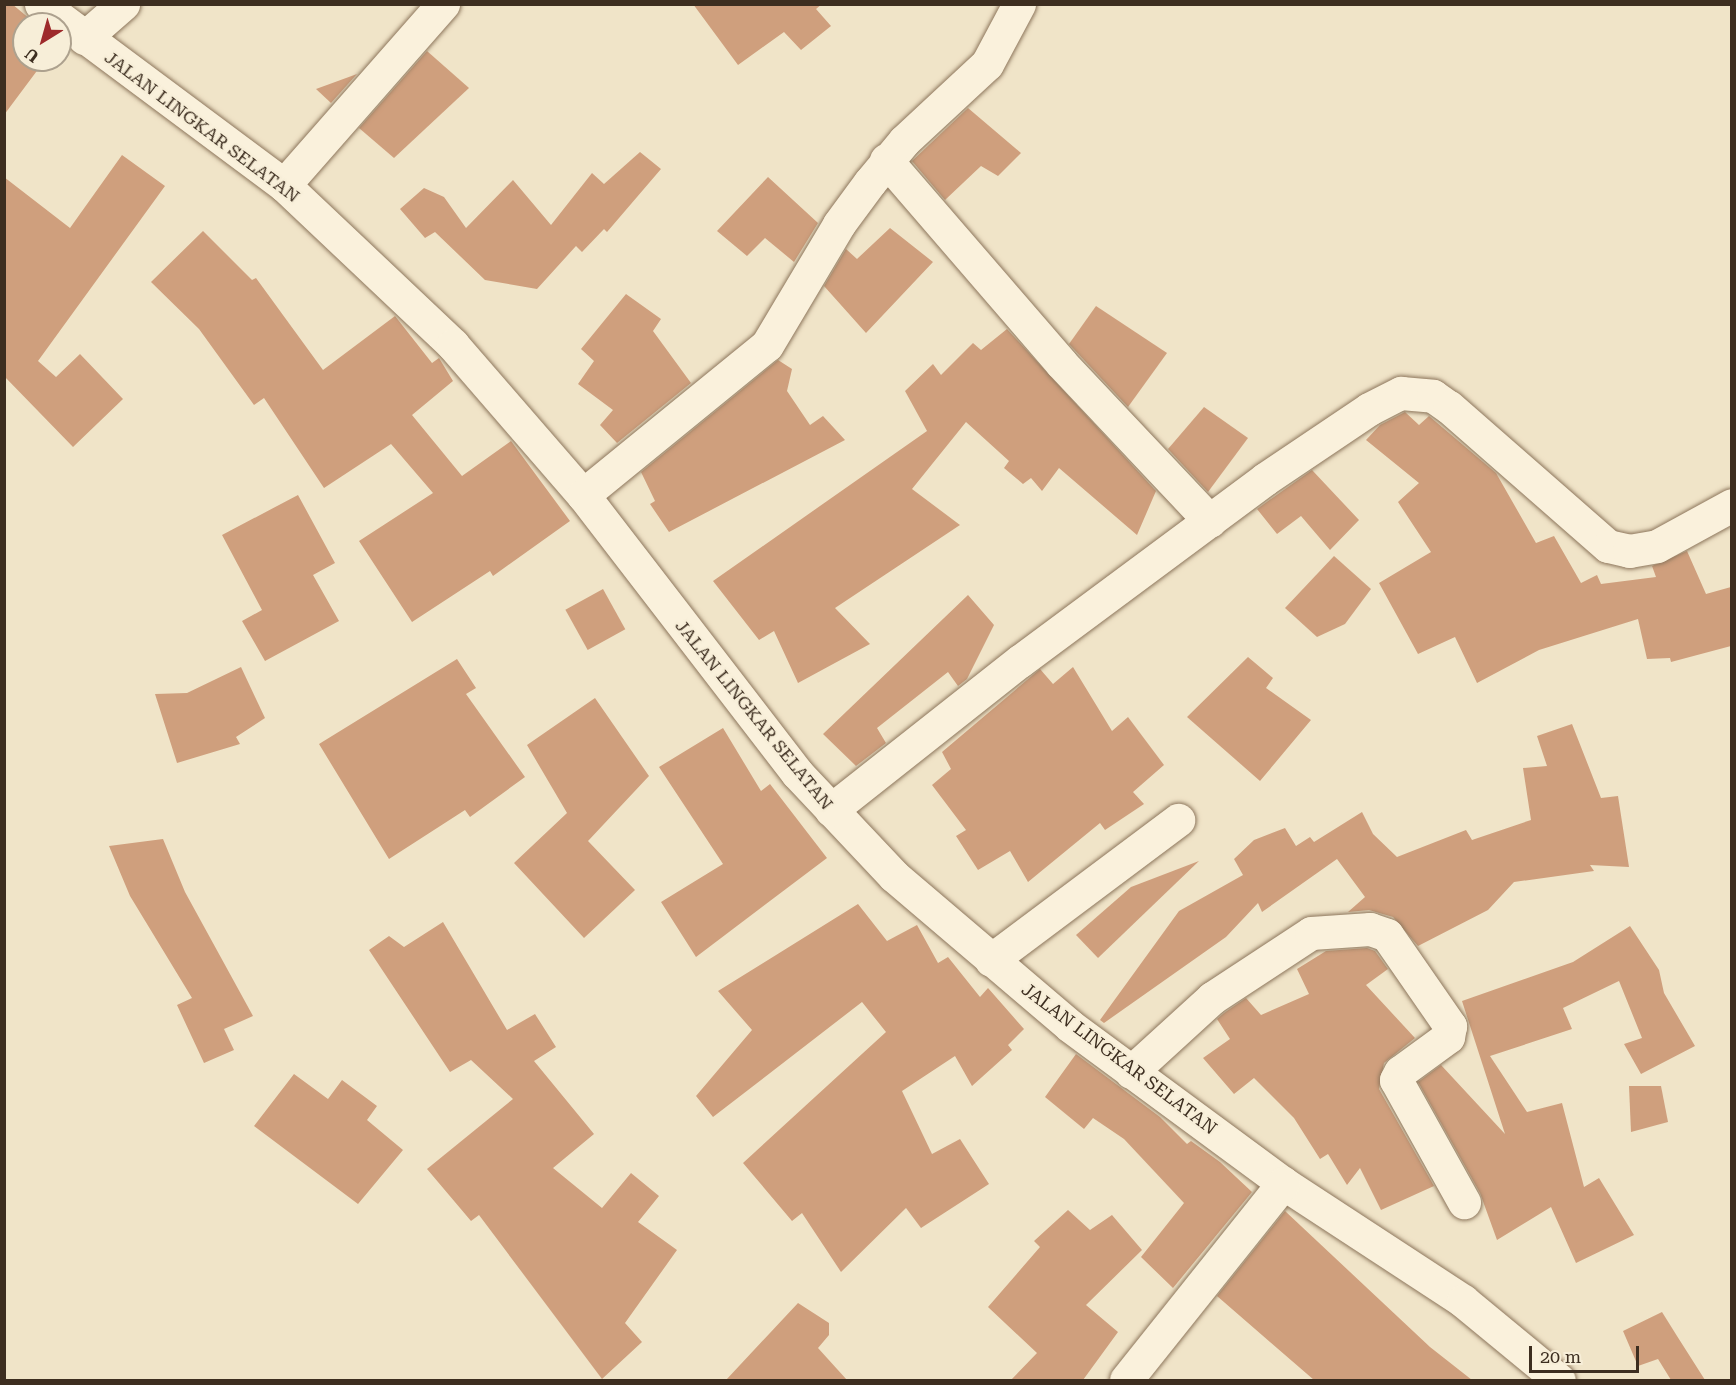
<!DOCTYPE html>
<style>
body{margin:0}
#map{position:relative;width:1736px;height:1385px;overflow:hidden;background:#f0e4c8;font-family:"Roboto Serif",serif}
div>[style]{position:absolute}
.building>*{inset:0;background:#cf9f7d;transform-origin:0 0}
.roads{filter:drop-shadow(0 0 2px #8d765c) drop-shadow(0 0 2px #8d765c)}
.minor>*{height:33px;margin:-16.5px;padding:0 16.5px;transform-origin:16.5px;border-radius:16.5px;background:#faf1dc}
span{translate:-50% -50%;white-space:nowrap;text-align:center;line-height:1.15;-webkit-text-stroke:4.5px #f7eed8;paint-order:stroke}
.street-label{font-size:18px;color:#3d2e20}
.frame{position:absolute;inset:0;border:6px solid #3d2e20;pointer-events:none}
.north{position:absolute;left:12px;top:12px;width:60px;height:60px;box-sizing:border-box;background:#f7eed8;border:2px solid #ada18e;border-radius:50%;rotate:217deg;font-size:16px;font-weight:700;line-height:24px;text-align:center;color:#3d2e20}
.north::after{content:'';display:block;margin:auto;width:21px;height:27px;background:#9e2a2b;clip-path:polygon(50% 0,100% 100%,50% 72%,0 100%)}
.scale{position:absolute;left:1529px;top:1346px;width:110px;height:27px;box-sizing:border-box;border:3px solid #3d2e20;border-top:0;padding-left:8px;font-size:18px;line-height:21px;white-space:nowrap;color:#3d2e20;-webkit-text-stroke:4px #f7eed8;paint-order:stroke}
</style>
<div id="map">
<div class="building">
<i style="clip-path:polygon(4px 4px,12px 4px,36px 24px,24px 24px,24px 60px,45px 60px,4px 115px)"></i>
<i style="clip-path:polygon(693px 4px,822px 4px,816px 9px,831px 26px,801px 50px,784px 32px,738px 65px)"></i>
<i style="clip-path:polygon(427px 51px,469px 88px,394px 158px,359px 128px)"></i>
<i style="clip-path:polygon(357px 74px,331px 103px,316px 89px)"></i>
<i style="clip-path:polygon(968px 108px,1021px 153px,998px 176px,981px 166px,945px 200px,912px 161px)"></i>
<i style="clip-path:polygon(640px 152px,661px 169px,607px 232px,604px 229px,582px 252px,576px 246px,537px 289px,485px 280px,435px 232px,425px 238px,400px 209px,424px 188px,444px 197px,466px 228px,513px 180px,551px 225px,592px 173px,604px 184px)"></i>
<i style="clip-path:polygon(122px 155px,165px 186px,38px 361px,56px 377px,80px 354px,123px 399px,73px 447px,4px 376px,4px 177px,70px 228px)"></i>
<i style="clip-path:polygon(768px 177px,818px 223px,794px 262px,765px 238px,747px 256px,717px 231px)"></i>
<i style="clip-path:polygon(890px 228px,933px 262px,866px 333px,824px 286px,846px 249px,857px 259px)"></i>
<i style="clip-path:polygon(203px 231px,252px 280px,256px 278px,323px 370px,395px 316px,432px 363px,439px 358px,453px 381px,412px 415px,462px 476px,511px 441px,570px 521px,493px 576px,490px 571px,412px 622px,359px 541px,433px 493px,391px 444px,324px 488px,264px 398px,254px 405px,199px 329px,151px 282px)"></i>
<i style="clip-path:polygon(626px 294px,661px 319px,653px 331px,691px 383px,617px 443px,600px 425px,613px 410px,578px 384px,594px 361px,581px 349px)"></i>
<i style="clip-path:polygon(1096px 306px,1167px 353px,1128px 407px,1069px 344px)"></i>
<i style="clip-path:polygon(1007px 329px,1156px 491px,1137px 535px,1059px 468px,1042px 491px,1031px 478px,1023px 484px,1004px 468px,1009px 461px,966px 422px,912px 489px,960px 525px,835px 608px,870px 644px,798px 683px,774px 631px,759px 640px,713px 581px,927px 431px,905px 391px,933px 364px,941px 375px,973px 343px,981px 350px)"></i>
<i style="clip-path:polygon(778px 360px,792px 369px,787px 391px,810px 425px,823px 416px,845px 440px,669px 532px,650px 504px,655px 501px,641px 472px)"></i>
<i style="clip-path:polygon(1204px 407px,1248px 438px,1208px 492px,1168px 449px)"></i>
<i style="clip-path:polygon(1405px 412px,1419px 425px,1429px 416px,1496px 473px,1536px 543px,1554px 536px,1581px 583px,1597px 575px,1601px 584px,1656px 577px,1652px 566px,1687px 551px,1706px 594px,1731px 587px,1731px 646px,1671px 662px,1670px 658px,1647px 659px,1638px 619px,1539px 650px,1477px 683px,1455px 637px,1418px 654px,1379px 583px,1431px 552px,1398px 502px,1419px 483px,1366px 440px,1380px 425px)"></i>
<i style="clip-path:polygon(1312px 470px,1359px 520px,1330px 550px,1301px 516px,1277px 534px,1257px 509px)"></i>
<i style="clip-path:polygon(298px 495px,335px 563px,313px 575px,339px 621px,265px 661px,242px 621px,262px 610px,222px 535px)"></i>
<i style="clip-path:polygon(1334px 556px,1371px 589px,1345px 624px,1317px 637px,1285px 608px)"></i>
<i style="left:603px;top:589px;width:46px;height:43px;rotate:61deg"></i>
<i style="clip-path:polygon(968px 595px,994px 625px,967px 679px,958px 686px,948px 672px,877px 728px,886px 743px,856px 766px,823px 734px)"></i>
<i style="clip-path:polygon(1248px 657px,1273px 678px,1266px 688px,1311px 720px,1260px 781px,1187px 717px)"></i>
<i style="clip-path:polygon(457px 659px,476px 688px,466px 694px,525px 777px,470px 817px,465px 810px,389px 859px,319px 744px)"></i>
<i style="clip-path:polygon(241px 667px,265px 718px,236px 737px,240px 744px,177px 763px,155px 694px,187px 693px)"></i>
<i style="clip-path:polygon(1073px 667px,1112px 731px,1128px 717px,1164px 765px,1133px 792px,1144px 804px,1105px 830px,1100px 823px,1028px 882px,1010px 851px,978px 870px,956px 836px,966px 830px,932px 785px,951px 769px,942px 752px,1040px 669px,1053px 684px)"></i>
<i style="clip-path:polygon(595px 698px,649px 776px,588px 841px,635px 890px,584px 938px,514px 863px,567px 813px,527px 745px)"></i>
<i style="clip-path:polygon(1572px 724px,1601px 798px,1618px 796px,1629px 867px,1590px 865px,1594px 871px,1514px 882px,1488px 910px,1418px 946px,1393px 917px,1369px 910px,1348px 912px,1365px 897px,1337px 859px,1262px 912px,1258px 903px,1226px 937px,1104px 1023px,1100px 1020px,1179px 911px,1243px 875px,1234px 859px,1254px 840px,1285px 828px,1296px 846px,1310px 837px,1314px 842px,1362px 812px,1373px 834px,1397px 857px,1466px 830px,1472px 840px,1531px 820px,1523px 768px,1547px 766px,1537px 736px)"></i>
<i style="clip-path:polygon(723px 728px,761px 791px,770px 784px,827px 858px,696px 957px,661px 902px,723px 864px,659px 767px)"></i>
<i style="clip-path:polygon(163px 839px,185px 892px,253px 1016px,224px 1029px,234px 1050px,204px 1063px,177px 1005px,192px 998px,130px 896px,109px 846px)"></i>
<i style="clip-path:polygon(1199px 861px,1098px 958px,1076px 935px,1131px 887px)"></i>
<i style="clip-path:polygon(858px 904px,887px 941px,917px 925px,938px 963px,948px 957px,980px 997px,988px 988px,1024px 1029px,1008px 1045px,1012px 1050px,972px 1086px,955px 1056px,902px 1091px,932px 1154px,960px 1139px,989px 1184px,921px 1228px,906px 1208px,841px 1272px,802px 1213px,792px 1221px,743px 1163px,886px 1032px,862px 1002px,713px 1117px,696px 1096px,752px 1030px,718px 991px)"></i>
<i style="clip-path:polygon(443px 922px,507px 1030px,535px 1014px,556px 1047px,534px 1061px,594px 1134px,553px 1168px,602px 1208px,631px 1173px,659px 1196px,638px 1222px,677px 1250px,625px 1323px,642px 1342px,602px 1379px,479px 1215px,471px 1221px,427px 1169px,513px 1099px,471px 1060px,450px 1072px,369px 950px,389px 936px,404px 947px)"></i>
<i style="clip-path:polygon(1630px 926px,1659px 970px,1664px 993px,1695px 1046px,1641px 1074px,1624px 1044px,1642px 1038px,1619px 981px,1563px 1008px,1572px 1029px,1490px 1056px,1527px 1112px,1562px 1103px,1584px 1187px,1599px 1178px,1634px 1235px,1576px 1263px,1551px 1207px,1497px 1240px,1480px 1193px,1418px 1082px,1441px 1065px,1505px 1134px,1462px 1001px,1573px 962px)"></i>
<i style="clip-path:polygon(1367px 948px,1375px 951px,1388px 969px,1366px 985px,1415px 1038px,1384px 1063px,1379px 1089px,1434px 1186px,1381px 1210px,1360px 1168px,1347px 1185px,1328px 1154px,1320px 1159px,1294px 1118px,1254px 1078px,1234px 1094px,1203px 1058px,1230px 1039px,1217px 1019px,1224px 1013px,1246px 998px,1261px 1015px,1309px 994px,1297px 969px,1326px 951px)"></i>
<i style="clip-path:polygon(1076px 1054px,1160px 1117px,1187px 1144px,1191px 1141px,1220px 1162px,1252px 1192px,1173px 1288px,1141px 1257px,1184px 1203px,1124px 1139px,1093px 1118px,1084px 1129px,1045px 1097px)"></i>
<i style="clip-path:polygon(294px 1074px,328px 1099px,342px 1080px,377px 1106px,367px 1120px,403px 1150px,358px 1204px,254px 1126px)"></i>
<i style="clip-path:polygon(1629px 1086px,1661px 1086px,1668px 1122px,1631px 1132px)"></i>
<i style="clip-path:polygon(1068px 1210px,1090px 1230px,1112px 1215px,1142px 1250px,1086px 1305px,1118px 1332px,1083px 1380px,1011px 1380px,1037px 1353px,988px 1307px,1040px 1247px,1034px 1241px)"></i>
<i style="clip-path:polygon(1285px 1211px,1430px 1347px,1472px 1380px,1314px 1380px,1217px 1296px)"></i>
<i style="clip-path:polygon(798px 1303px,829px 1323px,829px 1335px,818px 1348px,847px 1380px,726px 1380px)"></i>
<i style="clip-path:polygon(1662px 1312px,1677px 1336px,1705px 1380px,1671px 1380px,1658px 1359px,1638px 1366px,1623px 1331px)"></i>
</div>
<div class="roads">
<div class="minor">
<i style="left:41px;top:4px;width:303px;rotate:36.7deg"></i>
<i style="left:284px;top:185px;width:233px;rotate:43.4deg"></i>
<i style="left:453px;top:345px;width:198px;rotate:49.1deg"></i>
<i style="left:583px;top:495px;width:351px;rotate:52.4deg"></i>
<i style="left:797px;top:773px;width:141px;rotate:46.7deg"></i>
<i style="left:894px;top:876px;width:231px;rotate:40.4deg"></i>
<i style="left:1070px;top:1026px;width:265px;rotate:36.4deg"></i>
<i style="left:1283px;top:1183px;width:215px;rotate:33.2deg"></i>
<i style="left:1463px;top:1301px;width:124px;rotate:39.5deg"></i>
<i style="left:84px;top:38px;width:52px;rotate:-41.1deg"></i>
<i style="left:886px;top:160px;width:268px;rotate:49.2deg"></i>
<i style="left:1061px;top:363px;width:217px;rotate:46.7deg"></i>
<i style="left:284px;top:185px;width:241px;rotate:-48.7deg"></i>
<i style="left:583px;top:495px;width:237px;rotate:-39.2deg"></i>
<i style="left:767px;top:345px;width:141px;rotate:-59.2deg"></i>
<i style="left:839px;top:224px;width:52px;rotate:-53.6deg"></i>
<i style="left:870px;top:182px;width:53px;rotate:-50.3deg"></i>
<i style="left:904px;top:141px;width:113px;rotate:-42.9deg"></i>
<i style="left:987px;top:64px;width:68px;rotate:-61.9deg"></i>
<i style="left:831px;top:810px;width:241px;rotate:-38.3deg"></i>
<i style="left:1020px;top:661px;width:305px;rotate:-36.6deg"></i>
<i style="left:1265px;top:479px;width:125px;rotate:-33.9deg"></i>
<i style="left:1369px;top:409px;width:36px;rotate:-27deg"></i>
<i style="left:1401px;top:393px;width:32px;rotate:5deg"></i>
<i style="left:1433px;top:396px;width:19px;rotate:35deg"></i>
<i style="left:1449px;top:407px;width:211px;rotate:41.2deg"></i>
<i style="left:1608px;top:546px;width:22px;rotate:13deg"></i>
<i style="left:1629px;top:551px;width:28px;rotate:-10deg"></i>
<i style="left:1657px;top:546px;width:85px;rotate:-28.7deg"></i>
<i style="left:991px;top:960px;width:234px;rotate:-36.8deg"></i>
<i style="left:1131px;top:1072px;width:110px;rotate:-42.4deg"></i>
<i style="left:1212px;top:998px;width:118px;rotate:-33.3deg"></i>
<i style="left:1311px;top:933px;width:59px;rotate:-3.9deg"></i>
<i style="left:1370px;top:929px;width:18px;rotate:19deg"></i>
<i style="left:1387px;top:935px;width:111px;rotate:55.3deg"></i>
<i style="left:1450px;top:1026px;width:11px;rotate:100deg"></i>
<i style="left:1448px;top:1037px;width:59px;rotate:143.9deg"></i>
<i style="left:1400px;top:1072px;width:9px;rotate:117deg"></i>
<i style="left:1396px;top:1080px;width:140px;rotate:60.9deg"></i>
<i style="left:1126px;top:1380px;width:252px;rotate:-51.4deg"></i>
</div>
</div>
<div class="street-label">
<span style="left:202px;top:127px;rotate:37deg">JALAN LINGKAR SELATAN</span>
<span style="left:754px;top:715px;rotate:51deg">JALAN LINGKAR SELATAN</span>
<span style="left:1119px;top:1059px;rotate:37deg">JALAN LINGKAR SELATAN</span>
</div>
<div class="frame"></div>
<div class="north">U</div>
<div class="scale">20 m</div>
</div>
